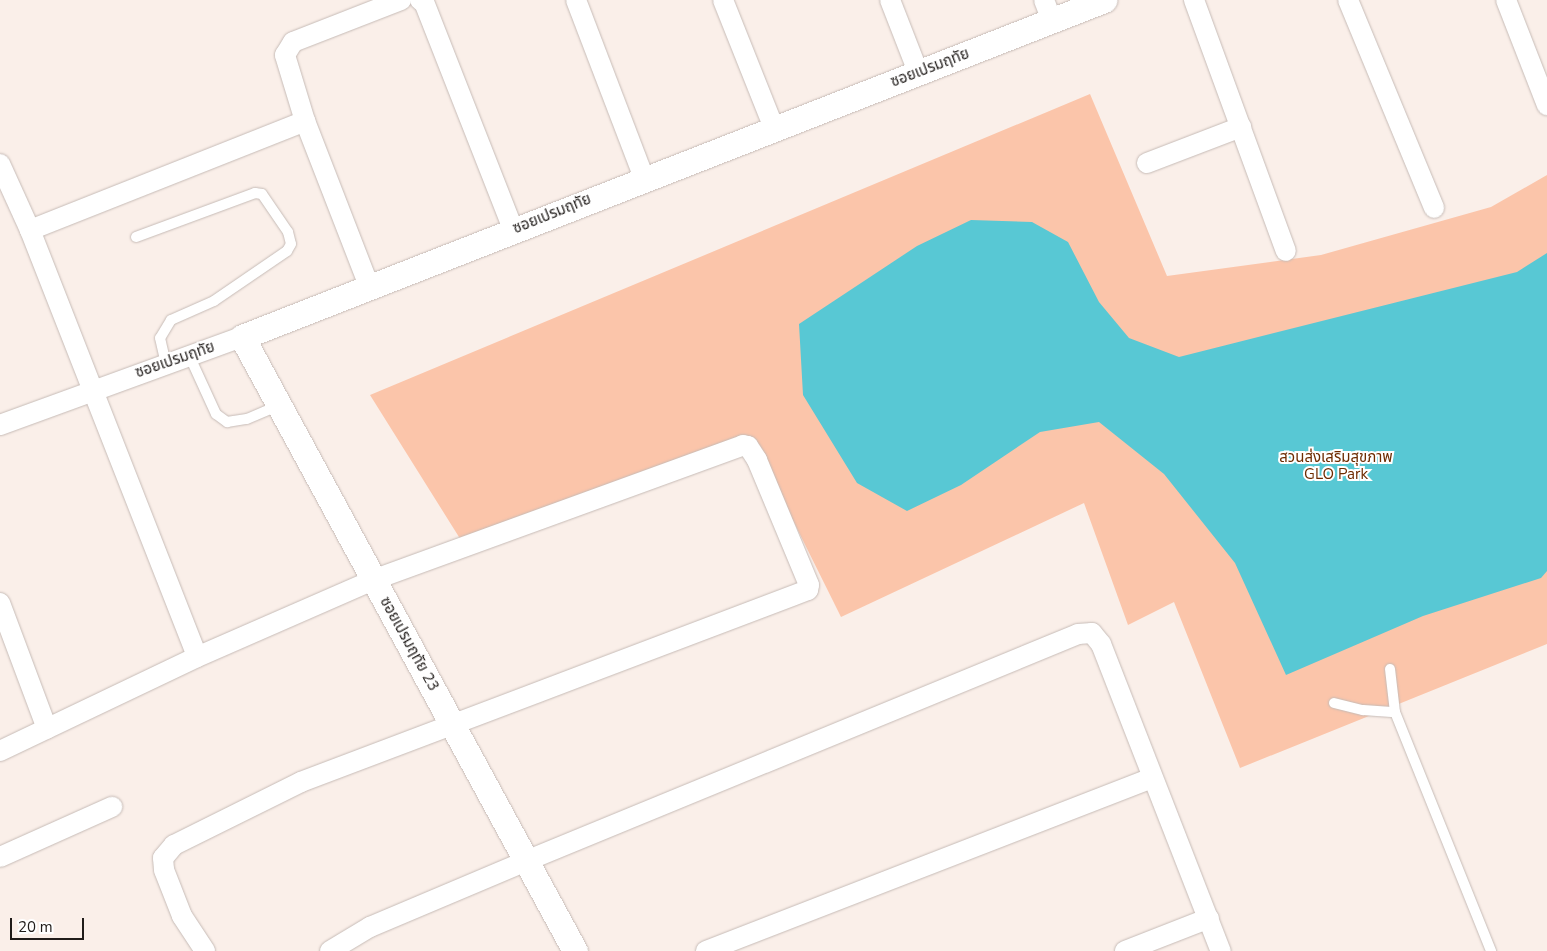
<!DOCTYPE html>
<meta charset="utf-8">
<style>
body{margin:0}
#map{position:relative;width:1547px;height:951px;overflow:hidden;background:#faefe9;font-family:"Nunito Sans","Noto Sans Thai",sans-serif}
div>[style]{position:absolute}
.green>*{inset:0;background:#fbc5aa}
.water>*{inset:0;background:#58c8d4}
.roads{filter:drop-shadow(0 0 1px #c6bbb6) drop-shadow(0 0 1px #c6bbb6)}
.service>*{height:10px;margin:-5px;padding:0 5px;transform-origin:5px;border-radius:5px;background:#fff}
.minor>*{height:20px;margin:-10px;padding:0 10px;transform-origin:10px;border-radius:10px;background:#fff}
.tertiary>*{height:25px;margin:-12.5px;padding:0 12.5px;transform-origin:12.5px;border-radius:12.5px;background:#fff}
span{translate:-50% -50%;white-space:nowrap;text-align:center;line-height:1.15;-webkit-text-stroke:4px #fff;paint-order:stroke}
.street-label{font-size:15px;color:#201c1a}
.park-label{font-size:15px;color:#6d2b00}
.scale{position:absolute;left:10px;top:918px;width:74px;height:22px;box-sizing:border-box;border:2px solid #201c1a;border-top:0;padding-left:6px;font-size:15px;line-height:18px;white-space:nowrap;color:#201c1a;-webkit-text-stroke:4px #fff;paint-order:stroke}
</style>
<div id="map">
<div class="green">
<i style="clip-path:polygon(1090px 94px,1167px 276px,1321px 255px,1491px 207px,1547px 175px,1547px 644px,1240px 768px,1174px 602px,1128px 625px,1084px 503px,841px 617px,753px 440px,464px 545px,370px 395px)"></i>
</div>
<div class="water">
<i style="clip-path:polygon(971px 220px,1032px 222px,1068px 242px,1099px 302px,1129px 338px,1179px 357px,1517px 272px,1547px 253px,1547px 571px,1541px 578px,1423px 616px,1286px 675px,1235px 563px,1164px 474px,1099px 422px,1040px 432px,961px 485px,907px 511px,857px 483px,803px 395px,799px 324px,917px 246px)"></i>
</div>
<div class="roads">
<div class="service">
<i style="left:136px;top:237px;width:127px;rotate:-20.3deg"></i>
<i style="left:255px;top:193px;width:7px;rotate:8deg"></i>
<i style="left:262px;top:194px;width:46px;rotate:55.6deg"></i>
<i style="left:288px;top:232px;width:12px;rotate:76deg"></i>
<i style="left:291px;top:244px;width:8px;rotate:120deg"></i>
<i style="left:287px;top:251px;width:88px;rotate:145.6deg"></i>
<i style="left:214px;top:301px;width:47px;rotate:156.2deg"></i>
<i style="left:171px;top:320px;width:21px;rotate:121deg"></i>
<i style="left:160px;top:338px;width:27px;rotate:77deg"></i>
<i style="left:189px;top:355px;width:65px;rotate:65.4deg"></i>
<i style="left:216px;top:414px;width:14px;rotate:36deg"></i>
<i style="left:227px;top:422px;width:20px;rotate:-9deg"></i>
<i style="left:247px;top:419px;width:34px;rotate:-23deg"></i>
<i style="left:1390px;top:669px;width:43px;rotate:83.4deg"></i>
<i style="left:1395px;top:712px;width:258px;rotate:68.1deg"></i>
<i style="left:1334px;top:703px;width:30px;rotate:14deg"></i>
<i style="left:1363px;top:710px;width:32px;rotate:4deg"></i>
</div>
<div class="minor">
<i style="left:420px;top:0;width:4px;rotate:27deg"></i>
<i style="left:424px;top:2px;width:244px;rotate:68.6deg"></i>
<i style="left:576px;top:0;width:191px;rotate:69.1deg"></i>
<i style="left:723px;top:0;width:138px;rotate:68.3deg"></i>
<i style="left:890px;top:0;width:77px;rotate:68.7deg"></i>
<i style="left:1044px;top:0;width:22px;rotate:69deg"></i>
<i style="left:1194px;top:0;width:267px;rotate:69.9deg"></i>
<i style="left:1348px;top:0;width:225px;rotate:67.5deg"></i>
<i style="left:1506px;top:0;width:113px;rotate:68.7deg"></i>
<i style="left:1147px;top:163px;width:101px;rotate:-21deg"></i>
<i style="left:0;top:164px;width:72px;rotate:65.6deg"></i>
<i style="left:30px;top:230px;width:458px;rotate:68.6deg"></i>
<i style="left:30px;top:230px;width:296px;rotate:-21.6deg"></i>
<i style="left:369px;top:286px;width:177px;rotate:-111.2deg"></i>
<i style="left:305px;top:121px;width:69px;rotate:-106.9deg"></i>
<i style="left:285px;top:55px;width:15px;rotate:-58deg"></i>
<i style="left:293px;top:42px;width:116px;rotate:-21.3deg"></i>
<i style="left:0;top:425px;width:258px;rotate:-20deg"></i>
<i style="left:0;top:603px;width:134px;rotate:69.5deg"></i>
<i style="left:0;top:751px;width:218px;rotate:-25.5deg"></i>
<i style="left:197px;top:657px;width:192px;rotate:-23.6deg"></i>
<i style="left:373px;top:580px;width:394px;rotate:-20deg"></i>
<i style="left:743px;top:445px;width:5px;rotate:11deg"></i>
<i style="left:748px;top:446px;width:17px;rotate:57deg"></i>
<i style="left:757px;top:460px;width:135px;rotate:67.4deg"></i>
<i style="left:809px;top:585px;width:5px;rotate:101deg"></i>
<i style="left:808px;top:590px;width:542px;rotate:159.26deg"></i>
<i style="left:301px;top:782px;width:142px;rotate:153.6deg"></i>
<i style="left:174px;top:845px;width:17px;rotate:130deg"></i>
<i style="left:163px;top:858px;width:12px;rotate:85deg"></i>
<i style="left:164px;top:870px;width:49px;rotate:68.6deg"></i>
<i style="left:182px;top:916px;width:42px;rotate:56.7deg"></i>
<i style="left:0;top:857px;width:123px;rotate:-24.1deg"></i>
<i style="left:330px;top:951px;width:47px;rotate:-31deg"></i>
<i style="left:370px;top:927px;width:169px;rotate:-22.9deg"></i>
<i style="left:526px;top:861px;width:597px;rotate:-22.35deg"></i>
<i style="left:1078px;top:634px;width:14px;rotate:-4deg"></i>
<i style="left:1092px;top:633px;width:14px;rotate:51deg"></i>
<i style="left:1101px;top:644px;width:330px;rotate:68.7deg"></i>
<i style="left:706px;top:951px;width:478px;rotate:-21.2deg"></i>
<i style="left:1125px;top:951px;width:90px;rotate:-21.4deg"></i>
</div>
<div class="tertiary">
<i style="left:575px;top:951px;width:698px;rotate:-118.47deg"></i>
<i style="left:242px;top:337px;width:926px;rotate:-21.35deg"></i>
</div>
</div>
<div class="street-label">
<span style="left:930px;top:68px;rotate:-21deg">ซอยเปรมฤทัย</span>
<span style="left:552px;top:214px;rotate:-22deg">ซอยเปรมฤทัย</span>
<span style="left:175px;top:360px;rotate:-19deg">ซอยเปรมฤทัย</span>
<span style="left:409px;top:644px;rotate:61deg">ซอยเปรมฤทัย 23</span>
</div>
<div class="park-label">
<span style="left:1336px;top:466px">สวนส่งเสริมสุขภาพ<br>GLO Park</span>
</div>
<div class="scale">20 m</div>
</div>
